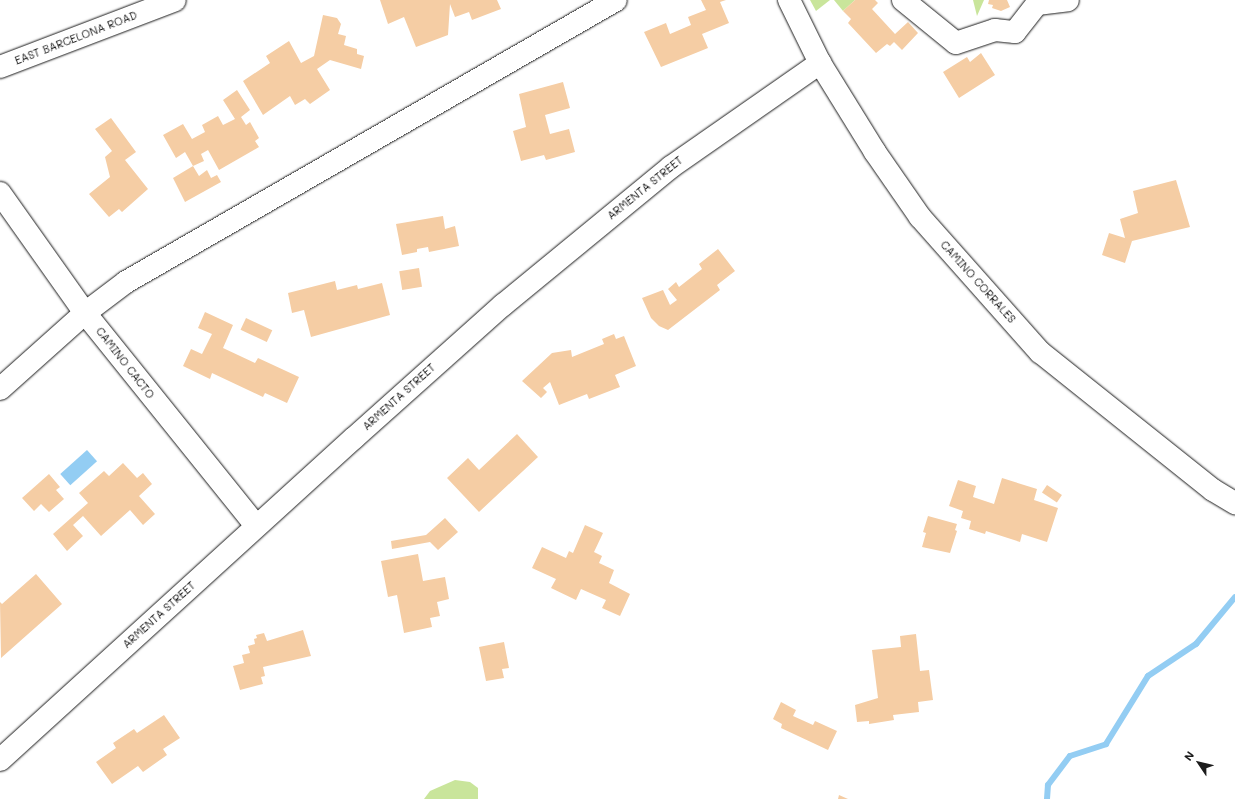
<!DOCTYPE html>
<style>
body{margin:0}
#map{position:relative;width:1235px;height:799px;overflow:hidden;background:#fff;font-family:Mali,sans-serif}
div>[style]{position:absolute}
.green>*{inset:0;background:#c9e59b}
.water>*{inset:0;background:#93cdf3;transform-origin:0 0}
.stream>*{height:6px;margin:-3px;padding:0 3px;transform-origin:3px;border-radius:3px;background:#93cdf3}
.building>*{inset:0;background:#f5cda4;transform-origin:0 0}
.roads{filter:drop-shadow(0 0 1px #1c1c1c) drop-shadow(0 0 1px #1c1c1c)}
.minor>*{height:22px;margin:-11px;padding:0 11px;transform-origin:11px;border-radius:11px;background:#fff}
span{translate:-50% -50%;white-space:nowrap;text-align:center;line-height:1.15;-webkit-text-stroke:3px #fff;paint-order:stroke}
.street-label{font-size:11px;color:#1c1c1c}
.north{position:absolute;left:1179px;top:743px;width:40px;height:40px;-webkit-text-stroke:3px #fff;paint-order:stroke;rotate:305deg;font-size:11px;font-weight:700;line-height:16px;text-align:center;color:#1c1c1c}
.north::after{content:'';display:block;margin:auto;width:14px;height:18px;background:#1c1c1c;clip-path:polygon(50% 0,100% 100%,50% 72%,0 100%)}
</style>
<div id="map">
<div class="green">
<i style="clip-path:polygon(810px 0,830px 0,816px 11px)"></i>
<i style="clip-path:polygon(834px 0,855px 0,843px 11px)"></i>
<i style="clip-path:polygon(973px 0,984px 0,977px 16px)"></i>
<i style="clip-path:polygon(455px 780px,470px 782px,478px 788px,478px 799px,424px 799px,430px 791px)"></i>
</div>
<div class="water">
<i style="left:87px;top:450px;width:15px;height:36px;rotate:48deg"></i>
</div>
<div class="stream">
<i style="left:1047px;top:799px;width:14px;rotate:-86deg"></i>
<i style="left:1048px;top:785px;width:36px;rotate:-53deg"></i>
<i style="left:1070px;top:756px;width:38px;rotate:-18deg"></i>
<i style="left:1106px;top:744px;width:80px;rotate:-58.3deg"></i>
<i style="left:1148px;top:676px;width:58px;rotate:-33.7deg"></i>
<i style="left:1196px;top:644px;width:61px;rotate:-50.3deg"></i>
</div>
<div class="building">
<i style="clip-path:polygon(380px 0,497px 0,501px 9px,472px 20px,469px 12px,455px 17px,450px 4px,448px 35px,416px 47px,404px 17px,388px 24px)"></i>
<i style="clip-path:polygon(701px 0,726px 0,720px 2px,729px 23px,702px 34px,708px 48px,661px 67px,644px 32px,666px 23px,670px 34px,691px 25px,688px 17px,706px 10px)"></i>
<i style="clip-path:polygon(855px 0,875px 0,878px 3px,872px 9px,895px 34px,908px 22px,918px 33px,902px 50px,894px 42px,890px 46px,887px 44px,876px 53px,848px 23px,851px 19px,843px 11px)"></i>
<i style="clip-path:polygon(989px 0,1007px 0,1010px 7px,1001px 11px,992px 8px,993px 5px,988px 4px)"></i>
<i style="clip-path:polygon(323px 15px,337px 18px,341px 24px,338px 34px,346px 36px,344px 45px,357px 49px,357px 54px,364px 56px,361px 69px,330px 60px,317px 69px,330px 90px,310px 104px,305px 99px,295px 105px,290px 96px,263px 115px,243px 81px,270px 63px,266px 56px,289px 41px,301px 63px,314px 56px)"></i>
<i style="clip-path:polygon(981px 53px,995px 75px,959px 98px,943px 72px,967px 57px,970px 62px)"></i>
<i style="clip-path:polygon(563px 82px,570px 108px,545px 115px,550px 134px,569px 129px,575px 152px,546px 160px,544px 155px,521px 161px,513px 131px,526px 127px,519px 94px)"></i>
<i style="clip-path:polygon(237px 90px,250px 110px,241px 117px,246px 125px,250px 122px,259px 138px,255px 141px,259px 147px,219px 170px,208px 150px,201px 154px,204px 161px,193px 166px,185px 152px,176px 158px,163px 135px,183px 124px,192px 139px,205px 132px,202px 125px,218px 116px,223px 125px,235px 119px,223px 100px)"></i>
<i style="clip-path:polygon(111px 118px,136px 152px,125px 160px,148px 189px,122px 212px,119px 209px,109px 217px,89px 194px,110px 177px,105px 157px,112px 151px,95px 129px)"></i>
<i style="clip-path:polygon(193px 166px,199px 176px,207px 170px,211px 178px,217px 175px,221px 182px,185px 202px,173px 178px)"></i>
<i style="clip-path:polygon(1176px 180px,1190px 227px,1132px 241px,1125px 263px,1102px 255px,1109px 233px,1125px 238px,1120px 219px,1138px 213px,1133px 191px)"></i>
<i style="clip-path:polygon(443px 216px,445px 229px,455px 226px,459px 246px,429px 252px,428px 247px,417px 249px,417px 252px,402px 255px,396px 224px)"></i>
<i style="clip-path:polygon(718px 249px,735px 271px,717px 285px,720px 290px,668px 330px,659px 326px,651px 318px,642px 298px,663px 290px,670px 305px,677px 300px,668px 289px,676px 282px,679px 287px,702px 269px,699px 264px)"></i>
<i style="left:419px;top:268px;width:19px;height:20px;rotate:81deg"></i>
<i style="clip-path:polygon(335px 281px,337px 290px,357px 285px,358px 289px,382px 283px,390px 315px,311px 337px,304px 310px,292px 313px,288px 293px)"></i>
<i style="clip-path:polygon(205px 312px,233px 325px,223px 348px,255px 363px,258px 358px,299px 377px,287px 403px,265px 393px,263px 397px,212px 373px,210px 379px,183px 366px,191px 349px,202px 354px,212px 334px,198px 328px)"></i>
<i style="left:246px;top:318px;width:29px;height:13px;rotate:25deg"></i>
<i style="clip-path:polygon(614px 334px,616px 339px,624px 336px,636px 366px,615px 375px,620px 387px,589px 399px,587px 394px,559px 405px,550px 382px,543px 388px,547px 392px,541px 398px,522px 381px,552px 353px,571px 350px,572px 357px,604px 344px,602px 339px)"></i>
<i style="clip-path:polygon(517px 434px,538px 457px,479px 512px,447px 478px,468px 458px,479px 470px)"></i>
<i style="clip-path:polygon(123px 463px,137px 478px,143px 473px,152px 484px,139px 496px,155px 514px,143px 525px,130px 510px,101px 536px,83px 516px,73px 525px,83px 536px,67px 551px,53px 534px,88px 503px,79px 493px,104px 471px,109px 476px)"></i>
<i style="clip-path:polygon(49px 474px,60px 487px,56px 490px,64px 499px,49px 512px,41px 504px,34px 511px,22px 498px)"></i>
<i style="clip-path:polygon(1002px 478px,1037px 489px,1034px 500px,1058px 508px,1047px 542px,1022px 534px,1020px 542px,986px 531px,985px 534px,969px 529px,971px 521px,961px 518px,963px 511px,949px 506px,958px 480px,976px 486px,973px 497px,994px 504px)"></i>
<i style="left:1047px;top:485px;width:18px;height:9px;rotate:34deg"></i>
<i style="clip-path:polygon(928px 516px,957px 524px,955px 530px,957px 531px,950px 553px,922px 547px,926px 533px,923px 532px)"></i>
<i style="clip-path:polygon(445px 518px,458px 532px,438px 550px,430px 542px,392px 549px,391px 541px,426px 535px)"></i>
<i style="clip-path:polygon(585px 525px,603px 533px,594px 552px,602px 556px,599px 563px,614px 570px,609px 583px,630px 594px,620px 616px,602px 608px,606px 600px,581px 589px,576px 600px,551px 588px,556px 579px,532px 568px,542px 547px,566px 558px,569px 551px,573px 553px)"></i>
<i style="clip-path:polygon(418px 554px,423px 581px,445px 577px,449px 599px,437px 602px,440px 616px,430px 618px,432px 627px,404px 633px,397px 595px,388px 597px,381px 561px)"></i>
<i style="clip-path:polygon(36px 574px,62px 604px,1px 658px,0 602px,2px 604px)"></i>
<i style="clip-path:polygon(303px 630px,311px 656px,263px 667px,265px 676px,261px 677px,263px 684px,240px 690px,233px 666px,244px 663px,242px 655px,250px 653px,248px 646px,255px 644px,254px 639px,257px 638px,256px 635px,264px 633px,267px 641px)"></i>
<i style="clip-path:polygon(916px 634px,920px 671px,929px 670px,933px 700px,918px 702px,919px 712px,893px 715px,894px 720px,869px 724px,869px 721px,857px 722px,855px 705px,878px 698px,872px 650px,901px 647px,900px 636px)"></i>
<i style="clip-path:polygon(504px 642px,509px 668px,502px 669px,504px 678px,486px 681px,479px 647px)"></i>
<i style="clip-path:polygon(781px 702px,796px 710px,793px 716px,813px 725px,815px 721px,837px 731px,828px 750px,781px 728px,782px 724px,773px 719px)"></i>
<i style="clip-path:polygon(164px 715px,180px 738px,163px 749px,167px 755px,143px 772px,138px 766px,112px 784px,96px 762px,116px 748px,113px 743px,134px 729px,137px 733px)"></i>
<i style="clip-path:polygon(839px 795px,848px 799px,838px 799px)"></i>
</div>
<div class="roads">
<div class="minor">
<i style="left:789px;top:0;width:70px;rotate:63.8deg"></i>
<i style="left:820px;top:63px;width:105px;rotate:58.3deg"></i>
<i style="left:875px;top:152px;width:79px;rotate:55.3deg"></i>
<i style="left:920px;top:217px;width:181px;rotate:48.4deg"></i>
<i style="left:1040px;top:352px;width:221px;rotate:38.6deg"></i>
<i style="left:1213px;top:490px;width:26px;rotate:31deg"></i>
<i style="left:903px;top:0;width:68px;rotate:39.1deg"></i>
<i style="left:956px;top:43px;width:41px;rotate:-18.4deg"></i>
<i style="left:995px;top:30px;width:20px;rotate:6deg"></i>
<i style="left:1015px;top:32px;width:36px;rotate:-52deg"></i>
<i style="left:1037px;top:4px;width:31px;rotate:-7deg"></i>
<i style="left:0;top:67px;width:187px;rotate:-20.9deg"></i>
<i style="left:0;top:193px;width:147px;rotate:54.7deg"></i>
<i style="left:85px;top:313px;width:273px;rotate:51.2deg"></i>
<i style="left:0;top:389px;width:114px;rotate:-41.8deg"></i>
<i style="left:85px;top:313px;width:51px;rotate:-37.1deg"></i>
<i style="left:126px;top:282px;width:565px;rotate:-29.92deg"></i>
<i style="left:0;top:760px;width:479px;rotate:-42.3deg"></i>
<i style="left:354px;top:438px;width:200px;rotate:-41.8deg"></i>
<i style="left:503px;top:305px;width:217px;rotate:-39.4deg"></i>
<i style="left:671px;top:167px;width:182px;rotate:-34.9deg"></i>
</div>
</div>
<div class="street-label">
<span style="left:76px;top:38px;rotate:-21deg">EAST BARCELONA ROAD</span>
<span style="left:645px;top:188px;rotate:-39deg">ARMENTA STREET</span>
<span style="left:978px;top:282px;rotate:48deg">CAMINO CORRALES</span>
<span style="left:125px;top:363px;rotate:52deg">CAMINO CACTO</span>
<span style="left:399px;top:397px;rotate:-42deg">ARMENTA STREET</span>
<span style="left:159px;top:615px;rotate:-42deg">ARMENTA STREET</span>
</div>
<div class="north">N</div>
</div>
